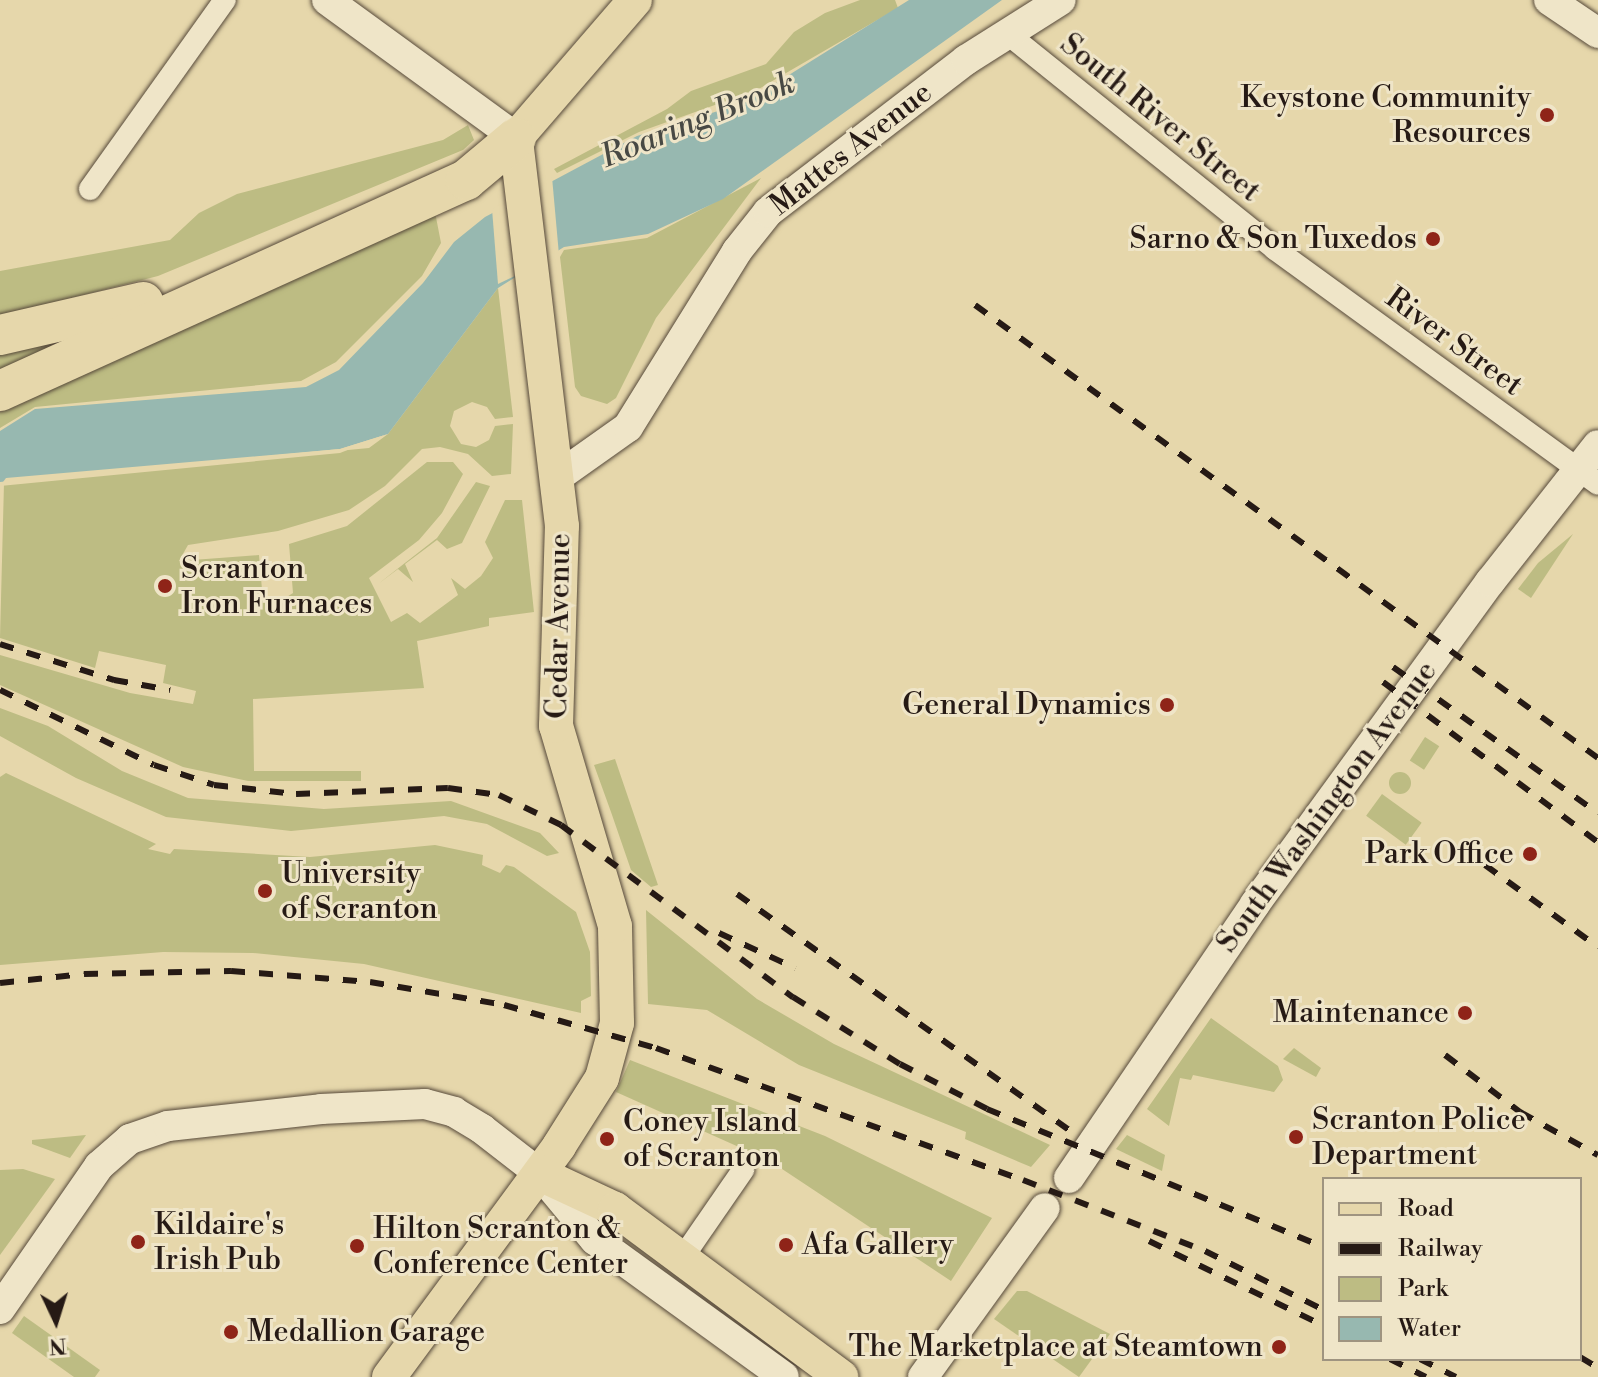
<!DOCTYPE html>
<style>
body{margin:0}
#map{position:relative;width:1598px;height:1377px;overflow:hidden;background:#e6d7ab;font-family:"Libre Bodoni",serif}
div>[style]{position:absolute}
.green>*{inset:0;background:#bdbc83;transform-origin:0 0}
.round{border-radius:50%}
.water>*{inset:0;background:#97b8b0}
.pier>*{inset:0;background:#e6d7ab}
.roads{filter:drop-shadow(0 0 2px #56493a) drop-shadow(0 0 2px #56493a)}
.street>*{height:22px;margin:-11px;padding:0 11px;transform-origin:11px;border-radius:11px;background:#efe5c8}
.secondary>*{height:30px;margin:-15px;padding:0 15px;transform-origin:15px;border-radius:15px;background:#efe5c8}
.primary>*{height:34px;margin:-17px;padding:0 17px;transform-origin:17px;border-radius:17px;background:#e6d7ab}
.highway>*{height:40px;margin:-20px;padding:0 20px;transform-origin:20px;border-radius:20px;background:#e6d7ab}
.rail>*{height:6px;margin-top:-3px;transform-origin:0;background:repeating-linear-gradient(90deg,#261a15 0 14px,transparent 0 28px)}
.dots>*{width:22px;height:22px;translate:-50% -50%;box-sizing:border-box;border:4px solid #efe5c8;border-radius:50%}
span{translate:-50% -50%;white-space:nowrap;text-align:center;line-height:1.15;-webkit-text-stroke:6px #efe5c8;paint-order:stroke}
.poi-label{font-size:30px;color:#261a15}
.right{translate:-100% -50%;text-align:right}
.left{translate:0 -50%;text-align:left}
.street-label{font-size:30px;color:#261a15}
.water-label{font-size:32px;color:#484944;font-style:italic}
.legend{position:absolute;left:1322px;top:1177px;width:260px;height:184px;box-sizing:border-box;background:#efe5c8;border:2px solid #9f9480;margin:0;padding:10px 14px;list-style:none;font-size:24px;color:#261a15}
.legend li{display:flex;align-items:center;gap:16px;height:40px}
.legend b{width:40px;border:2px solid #9f9480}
.north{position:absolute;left:16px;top:1281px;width:80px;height:80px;-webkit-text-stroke:6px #efe5c8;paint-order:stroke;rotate:176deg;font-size:22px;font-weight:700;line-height:32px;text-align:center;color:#261a15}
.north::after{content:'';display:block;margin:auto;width:28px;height:36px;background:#261a15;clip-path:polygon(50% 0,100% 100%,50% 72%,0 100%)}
</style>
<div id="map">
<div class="green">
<i style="clip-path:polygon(860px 0,895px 0,898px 8px,757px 90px,639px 132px,557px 173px,554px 169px,667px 109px,691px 91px,766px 64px,794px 32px,825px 13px)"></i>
<i style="clip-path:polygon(468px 125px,474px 140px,463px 150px,158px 276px,0 316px,0 271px,170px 240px,199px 213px,237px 194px,443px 140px)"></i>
<i style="clip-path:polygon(761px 178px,656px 318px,616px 398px,607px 404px,581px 396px,575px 387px,560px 257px,564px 250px,647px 238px)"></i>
<i style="clip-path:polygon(435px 212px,441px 243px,422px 276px,336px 362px,301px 381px,35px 407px,0 428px,0 412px)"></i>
<i style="clip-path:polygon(498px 288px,513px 417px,495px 419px,487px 407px,472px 402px,454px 411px,450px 426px,461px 444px,476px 447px,489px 440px,495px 426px,513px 424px,511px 474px,492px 476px,468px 454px,440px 447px,422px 449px,385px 486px,349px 510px,278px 531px,188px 545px,179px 561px,259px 555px,263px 601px,282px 600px,293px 593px,289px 544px,347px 526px,427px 462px,453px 462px,463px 474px,442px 513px,419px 540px,369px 578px,391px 622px,407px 613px,420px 623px,458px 595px,451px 578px,465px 589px,481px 576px,493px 558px,485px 542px,505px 500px,522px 500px,534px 612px,489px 618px,489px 626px,417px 641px,424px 688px,253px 699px,254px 771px,361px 771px,361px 781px,248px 781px,183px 767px,0 685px,0 655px,130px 693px,193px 704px,196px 691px,163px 683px,166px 665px,99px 651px,95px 668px,0 638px,4px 483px,369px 448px,388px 434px)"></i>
<i style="clip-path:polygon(93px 328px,0 375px,0 346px)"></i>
<i style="clip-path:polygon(476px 482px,490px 486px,462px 543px,447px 549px,437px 540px,405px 564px,413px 582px,398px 569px,378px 584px,437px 538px)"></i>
<i style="clip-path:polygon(1573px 534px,1531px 598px,1518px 589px,1538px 563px)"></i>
<i style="clip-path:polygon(0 708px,48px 726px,122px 771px,188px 798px,324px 809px,451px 801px,540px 833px,559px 853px,547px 856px,487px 824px,444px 816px,291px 831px,166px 817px,76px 778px,0 736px)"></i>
<i style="left:1425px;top:737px;width:17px;height:28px;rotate:33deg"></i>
<i style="clip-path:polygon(615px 759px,658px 885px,651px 887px,631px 870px,611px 812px,594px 765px)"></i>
<i class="round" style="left:1389px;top:772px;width:22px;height:22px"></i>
<i style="clip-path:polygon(6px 773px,156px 844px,148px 849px,170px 854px,174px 849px,310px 857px,435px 845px,483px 855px,482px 865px,500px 873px,506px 865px,514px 867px,576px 912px,590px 952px,591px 996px,581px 1001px,581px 1013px,364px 964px,253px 953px,163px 952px,0 965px,0 777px)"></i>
<i style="left:1382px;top:794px;width:49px;height:27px;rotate:36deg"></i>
<i style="clip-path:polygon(646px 910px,757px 999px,834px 1044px,1050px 1145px,1031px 1167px,965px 1139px,966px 1132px,799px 1065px,707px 1010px,648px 1004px)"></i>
<i style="clip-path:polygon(1211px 1018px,1278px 1066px,1283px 1080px,1274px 1092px,1193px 1075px,1191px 1080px,1180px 1078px,1169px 1126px,1147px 1109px)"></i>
<i style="clip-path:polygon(1294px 1048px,1321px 1068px,1316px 1077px,1283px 1059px)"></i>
<i style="clip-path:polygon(630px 1060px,825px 1136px,992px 1218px,951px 1281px,770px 1161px,616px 1092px)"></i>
<i style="clip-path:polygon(86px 1135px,70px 1158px,32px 1144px,32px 1140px)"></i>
<i style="clip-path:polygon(1127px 1135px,1165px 1155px,1162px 1171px,1116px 1149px)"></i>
<i style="clip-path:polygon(23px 1169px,55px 1179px,0 1255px,0 1170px)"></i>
<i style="clip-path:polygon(1017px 1291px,1027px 1291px,1110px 1334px,1079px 1377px,994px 1319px)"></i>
<i style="clip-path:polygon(24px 1316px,100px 1370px,95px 1377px,74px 1377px,12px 1333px)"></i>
</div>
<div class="water">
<i style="clip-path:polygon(909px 0,1002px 0,723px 199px,648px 234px,564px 247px,498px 288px,388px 434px,340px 449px,0 482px,0 431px,35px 409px,306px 387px,339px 370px,423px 283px,454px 242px,485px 217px,637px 136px,744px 103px)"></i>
</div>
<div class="pier">
<i style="clip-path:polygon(552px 177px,559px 255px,498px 284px,492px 209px)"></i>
<i style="clip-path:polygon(388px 434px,340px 453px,0 486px,6px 478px,340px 449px)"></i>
</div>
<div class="roads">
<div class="street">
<i style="left:1008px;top:34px;width:343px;rotate:38.8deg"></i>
<i style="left:1275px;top:249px;width:399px;rotate:36deg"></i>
<i style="left:90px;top:189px;width:232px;rotate:-54.5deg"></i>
<i style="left:683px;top:1257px;width:106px;rotate:-55.4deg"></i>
</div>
<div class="secondary">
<i style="left:327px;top:0;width:234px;rotate:36.1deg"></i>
<i style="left:1549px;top:0;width:59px;rotate:34deg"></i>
<i style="left:556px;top:478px;width:88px;rotate:-35.3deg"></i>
<i style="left:628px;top:427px;width:207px;rotate:-58.2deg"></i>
<i style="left:737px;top:251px;width:50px;rotate:-51.5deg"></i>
<i style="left:768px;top:212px;width:250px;rotate:-37.5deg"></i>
<i style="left:966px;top:60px;width:112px;rotate:-32.3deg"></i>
<i style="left:1069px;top:1178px;width:331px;rotate:-55.8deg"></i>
<i style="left:1255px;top:904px;width:399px;rotate:-53.9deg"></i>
<i style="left:1490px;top:582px;width:174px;rotate:-51.8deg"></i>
<i style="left:0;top:1309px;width:174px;rotate:-55.3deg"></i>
<i style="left:99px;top:1166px;width:41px;rotate:-41.1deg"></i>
<i style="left:130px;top:1139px;width:40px;rotate:-18.9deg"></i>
<i style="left:168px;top:1126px;width:154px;rotate:-6.3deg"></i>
<i style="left:321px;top:1109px;width:104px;rotate:-2.8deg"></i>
<i style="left:425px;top:1104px;width:30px;rotate:15deg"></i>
<i style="left:454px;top:1112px;width:33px;rotate:31deg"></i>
<i style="left:482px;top:1129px;width:73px;rotate:37.8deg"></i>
<i style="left:540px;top:1174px;width:86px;rotate:50.2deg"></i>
<i style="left:595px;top:1240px;width:233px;rotate:35.9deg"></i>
<i style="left:923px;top:1377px;width:208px;rotate:-54.2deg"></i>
</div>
<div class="primary">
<i style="left:540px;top:1174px;width:83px;rotate:25deg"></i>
<i style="left:615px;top:1209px;width:282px;rotate:36.6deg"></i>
<i style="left:389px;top:1377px;width:287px;rotate:-53.6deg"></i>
<i style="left:559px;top:1146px;width:80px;rotate:-57.7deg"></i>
<i style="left:602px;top:1078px;width:57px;rotate:-74.7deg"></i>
<i style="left:617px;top:1023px;width:97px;rotate:-91.2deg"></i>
<i style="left:615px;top:926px;width:209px;rotate:-106.4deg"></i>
<i style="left:556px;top:726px;width:200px;rotate:-88.3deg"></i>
<i style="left:562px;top:526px;width:391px;rotate:-96.8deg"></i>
<i style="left:516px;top:138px;width:182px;rotate:-49.2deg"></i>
</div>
<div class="highway">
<i style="left:0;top:335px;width:147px;rotate:-13deg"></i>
<i style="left:0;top:391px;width:512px;rotate:-24.36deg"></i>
<i style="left:466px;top:180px;width:65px;rotate:-40deg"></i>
</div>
</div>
<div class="rail">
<i style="left:975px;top:305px;width:770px;rotate:36.02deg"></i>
<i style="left:0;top:644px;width:120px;rotate:17.5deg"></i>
<i style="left:114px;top:680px;width:57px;rotate:10.1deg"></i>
<i style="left:1393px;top:667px;width:252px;rotate:35.5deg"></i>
<i style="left:1383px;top:682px;width:268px;rotate:36.7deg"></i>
<i style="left:0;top:690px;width:171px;rotate:26deg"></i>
<i style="left:154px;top:765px;width:63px;rotate:18.4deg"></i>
<i style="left:214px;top:785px;width:82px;rotate:6.3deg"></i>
<i style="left:296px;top:794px;width:152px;rotate:-2.3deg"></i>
<i style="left:448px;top:788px;width:51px;rotate:7.8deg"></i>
<i style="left:499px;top:795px;width:69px;rotate:25.8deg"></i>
<i style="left:561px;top:825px;width:289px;rotate:36.6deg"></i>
<i style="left:793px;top:997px;width:126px;rotate:32.1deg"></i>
<i style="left:900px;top:1064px;width:98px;rotate:27.3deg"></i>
<i style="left:987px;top:1109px;width:364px;rotate:22.3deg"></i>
<i style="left:1485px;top:865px;width:140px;rotate:36deg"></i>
<i style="left:737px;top:894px;width:416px;rotate:35.4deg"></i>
<i style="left:719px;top:933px;width:84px;rotate:24.7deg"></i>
<i style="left:0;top:983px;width:84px;rotate:-6.1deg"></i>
<i style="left:84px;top:974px;width:147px;rotate:-1.2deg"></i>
<i style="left:231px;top:971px;width:139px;rotate:4.5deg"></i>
<i style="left:370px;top:982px;width:136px;rotate:9.7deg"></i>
<i style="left:504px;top:1005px;width:158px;rotate:15.8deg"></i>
<i style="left:656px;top:1048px;width:390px;rotate:19.8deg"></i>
<i style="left:1023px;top:1180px;width:195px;rotate:21.3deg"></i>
<i style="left:1205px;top:1251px;width:133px;rotate:26.4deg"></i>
<i style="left:1445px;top:1055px;width:94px;rotate:37.2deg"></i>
<i style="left:1520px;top:1112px;width:89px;rotate:28.9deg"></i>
<i style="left:1149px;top:1241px;width:195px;rotate:25.9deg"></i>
<i style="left:1580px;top:1357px;width:21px;rotate:31deg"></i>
<i style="left:1390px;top:1359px;width:40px;rotate:26.6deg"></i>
<i style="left:1420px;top:1359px;width:40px;rotate:26.6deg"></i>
</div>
<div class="dots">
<i style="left:1547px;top:115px;background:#8f2418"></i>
<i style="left:1433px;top:239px;background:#8f2418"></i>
<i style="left:165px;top:586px;background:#8f2418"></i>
<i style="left:1167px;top:705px;background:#8f2418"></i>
<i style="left:1530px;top:854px;background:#8f2418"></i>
<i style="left:265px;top:891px;background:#8f2418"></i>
<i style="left:1465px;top:1013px;background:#8f2418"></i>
<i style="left:1296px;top:1137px;background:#8f2418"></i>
<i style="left:607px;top:1139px;background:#8f2418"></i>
<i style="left:138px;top:1242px;background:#8f2418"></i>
<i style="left:786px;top:1245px;background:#8f2418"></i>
<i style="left:357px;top:1246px;background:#8f2418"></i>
<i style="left:231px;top:1332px;background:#8f2418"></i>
<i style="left:1279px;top:1347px;background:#8f2418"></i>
</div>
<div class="poi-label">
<span class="right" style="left:1531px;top:115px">Keystone Community<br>Resources</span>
<span class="right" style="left:1417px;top:239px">Sarno &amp; Son Tuxedos</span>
<span class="left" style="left:181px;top:586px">Scranton<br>Iron Furnaces</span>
<span class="right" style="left:1151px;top:705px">General Dynamics</span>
<span class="right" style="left:1514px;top:854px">Park Office</span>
<span class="left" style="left:281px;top:891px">University<br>of Scranton</span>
<span class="right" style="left:1449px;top:1013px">Maintenance</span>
<span class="left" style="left:1312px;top:1137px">Scranton Police<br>Department</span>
<span class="left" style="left:623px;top:1139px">Coney Island<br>of Scranton</span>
<span class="left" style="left:154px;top:1242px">Kildaire's<br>Irish Pub</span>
<span class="left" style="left:373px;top:1246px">Hilton Scranton &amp;<br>Conference Center</span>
<span class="left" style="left:802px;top:1245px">Afa Gallery</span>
<span class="left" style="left:247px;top:1332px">Medallion Garage</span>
<span class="right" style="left:1263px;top:1347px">The Marketplace at Steamtown</span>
</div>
<div class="street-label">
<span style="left:1160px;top:118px;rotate:39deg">South River Street</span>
<span style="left:851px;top:149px;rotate:-38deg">Mattes Avenue</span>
<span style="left:1454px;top:342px;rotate:36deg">River Street</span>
<span style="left:559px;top:626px;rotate:-89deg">Cedar Avenue</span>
<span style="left:1327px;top:807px;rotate:-54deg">South Washington Avenue</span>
</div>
<div class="water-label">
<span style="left:698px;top:120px;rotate:-22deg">Roaring Brook</span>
</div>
<ul class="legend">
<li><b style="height:10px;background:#e6d7ab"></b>Road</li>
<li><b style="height:10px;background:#261a15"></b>Railway</li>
<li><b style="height:22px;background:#bdbc83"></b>Park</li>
<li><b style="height:22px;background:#97b8b0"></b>Water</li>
</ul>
<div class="north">N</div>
</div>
